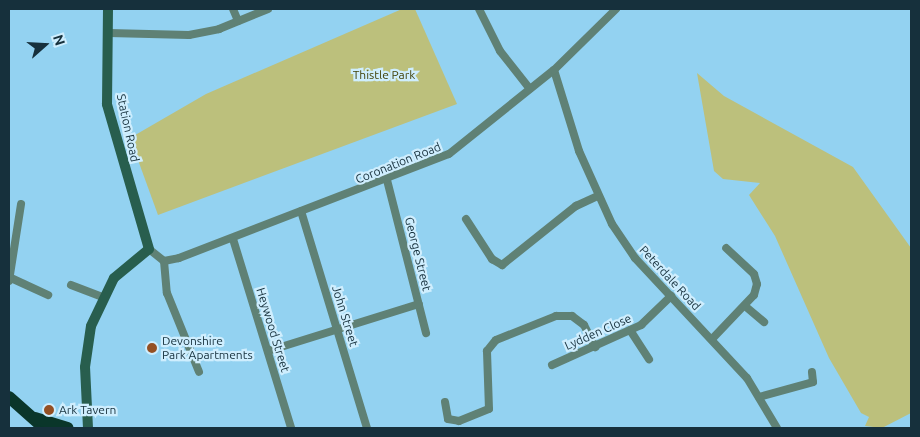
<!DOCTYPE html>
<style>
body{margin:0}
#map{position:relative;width:920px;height:437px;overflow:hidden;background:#93d2f1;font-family:Ubuntu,sans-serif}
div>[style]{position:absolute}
.green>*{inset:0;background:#bcc07c}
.minor>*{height:8px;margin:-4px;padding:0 4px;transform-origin:4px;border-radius:4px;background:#5f8175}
.secondary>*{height:10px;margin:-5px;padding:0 5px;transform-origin:5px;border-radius:5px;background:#285e4e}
.trunk>*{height:12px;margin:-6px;padding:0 6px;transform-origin:6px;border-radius:6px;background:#0a362a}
.dots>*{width:14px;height:14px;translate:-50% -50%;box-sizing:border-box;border:2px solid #cfeefe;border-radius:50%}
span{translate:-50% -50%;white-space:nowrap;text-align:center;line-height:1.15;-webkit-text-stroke:4.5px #cfeefe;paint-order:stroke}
.park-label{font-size:12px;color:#42430a}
.street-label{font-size:12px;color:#16303c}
.poi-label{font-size:12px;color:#16303c}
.left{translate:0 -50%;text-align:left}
.frame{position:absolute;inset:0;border:10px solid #16303c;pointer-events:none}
.north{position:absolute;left:20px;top:20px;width:50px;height:50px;-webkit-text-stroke:4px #cfeefe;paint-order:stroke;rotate:71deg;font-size:14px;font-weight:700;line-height:20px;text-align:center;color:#16303c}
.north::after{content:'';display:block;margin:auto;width:18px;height:22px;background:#16303c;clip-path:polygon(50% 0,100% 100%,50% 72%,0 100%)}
</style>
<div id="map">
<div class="green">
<i style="clip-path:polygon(402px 9px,415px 9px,457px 104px,158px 215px,130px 138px,206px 94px)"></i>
<i style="clip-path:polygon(697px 73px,724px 96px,853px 167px,911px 248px,911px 413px,882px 428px,865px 426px,869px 417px,861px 413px,829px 358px,775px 236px,749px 195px,760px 183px,723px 179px,714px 171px)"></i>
</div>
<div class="minor">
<i style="left:233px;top:9px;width:13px;rotate:67deg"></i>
<i style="left:479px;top:9px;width:47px;rotate:63.4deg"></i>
<i style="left:500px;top:51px;width:48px;rotate:51.7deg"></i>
<i style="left:109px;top:33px;width:80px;rotate:1.4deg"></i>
<i style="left:189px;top:35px;width:31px;rotate:-11deg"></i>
<i style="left:219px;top:29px;width:53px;rotate:-22.2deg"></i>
<i style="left:554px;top:70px;width:85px;rotate:72.8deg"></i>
<i style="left:579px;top:151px;width:80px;rotate:65.7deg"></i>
<i style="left:612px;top:224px;width:41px;rotate:55.9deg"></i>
<i style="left:635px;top:258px;width:164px;rotate:47deg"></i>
<i style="left:747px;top:378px;width:58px;rotate:59deg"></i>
<i style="left:387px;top:180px;width:158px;rotate:75.7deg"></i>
<i style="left:301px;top:211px;width:227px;rotate:73.1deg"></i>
<i style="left:466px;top:219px;width:48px;rotate:57deg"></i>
<i style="left:492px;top:259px;width:12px;rotate:31deg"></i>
<i style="left:502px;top:265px;width:95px;rotate:-38.6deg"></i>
<i style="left:576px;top:206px;width:23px;rotate:-25deg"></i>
<i style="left:233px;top:239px;width:198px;rotate:72.9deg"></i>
<i style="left:149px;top:249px;width:19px;rotate:39deg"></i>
<i style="left:164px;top:261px;width:15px;rotate:-11deg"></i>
<i style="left:179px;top:258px;width:289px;rotate:-21.1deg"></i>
<i style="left:449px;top:154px;width:134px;rotate:-38.7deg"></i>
<i style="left:554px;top:70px;width:87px;rotate:-44.5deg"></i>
<i style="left:164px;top:261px;width:32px;rotate:85deg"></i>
<i style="left:167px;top:293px;width:85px;rotate:67.9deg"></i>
<i style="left:11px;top:278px;width:41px;rotate:24.7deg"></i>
<i style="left:9px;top:281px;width:78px;rotate:-81.1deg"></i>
<i style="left:71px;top:285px;width:33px;rotate:21deg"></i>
<i style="left:745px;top:306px;width:25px;rotate:40deg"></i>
<i style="left:630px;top:330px;width:35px;rotate:57deg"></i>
<i style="left:713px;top:338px;width:59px;rotate:-46.4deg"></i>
<i style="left:754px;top:295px;width:11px;rotate:-75deg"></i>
<i style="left:757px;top:284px;width:10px;rotate:-107deg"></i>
<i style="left:754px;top:274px;width:38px;rotate:-137deg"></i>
<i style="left:268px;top:351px;width:158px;rotate:-17.3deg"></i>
<i style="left:552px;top:365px;width:98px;rotate:-24.2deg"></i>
<i style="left:641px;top:325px;width:42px;rotate:-44deg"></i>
<i style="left:759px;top:397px;width:56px;rotate:-15.5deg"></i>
<i style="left:813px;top:382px;width:10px;rotate:-96deg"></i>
<i style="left:445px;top:402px;width:17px;rotate:80deg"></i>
<i style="left:448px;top:419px;width:11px;rotate:10deg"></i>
<i style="left:459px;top:421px;width:32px;rotate:-22deg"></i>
<i style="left:489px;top:409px;width:58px;rotate:-92deg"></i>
<i style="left:487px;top:351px;width:14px;rotate:-51deg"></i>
<i style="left:496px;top:340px;width:65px;rotate:-21.8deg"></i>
<i style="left:556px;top:316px;width:16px"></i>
<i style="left:572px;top:316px;width:15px;rotate:37deg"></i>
<i style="left:584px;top:325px;width:25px;rotate:63deg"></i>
</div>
<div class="secondary">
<i style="left:88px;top:428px;width:61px;rotate:-92.8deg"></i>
<i style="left:85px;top:367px;width:41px;rotate:-81.7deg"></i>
<i style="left:91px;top:326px;width:53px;rotate:-64.4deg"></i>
<i style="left:114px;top:278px;width:45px;rotate:-39.6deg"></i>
<i style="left:149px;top:249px;width:151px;rotate:-106.2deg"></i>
<i style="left:107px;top:104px;width:95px;rotate:-89.4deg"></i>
</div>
<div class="trunk">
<i style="left:9px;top:397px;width:47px;rotate:41.5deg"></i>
<i style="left:35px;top:418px;width:34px;rotate:17deg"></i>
</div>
<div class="dots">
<i style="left:152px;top:348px;background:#945024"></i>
<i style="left:49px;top:410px;background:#945024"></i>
</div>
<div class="park-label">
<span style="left:384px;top:75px">Thistle Park</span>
</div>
<div class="street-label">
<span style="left:128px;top:128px;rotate:78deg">Station Road</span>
<span style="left:398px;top:163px;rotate:-22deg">Coronation Road</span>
<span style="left:418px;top:254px;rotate:76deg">George Street</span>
<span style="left:670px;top:278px;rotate:47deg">Peterdale Road</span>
<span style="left:345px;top:316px;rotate:73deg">John Street</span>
<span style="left:273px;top:330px;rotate:73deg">Heywood Street</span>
<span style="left:598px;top:332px;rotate:-24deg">Lydden Close</span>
</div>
<div class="poi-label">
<span class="left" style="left:162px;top:348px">Devonshire<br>Park Apartments</span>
<span class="left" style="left:59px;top:410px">Ark Tavern</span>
</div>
<div class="frame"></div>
<div class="north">N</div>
</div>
